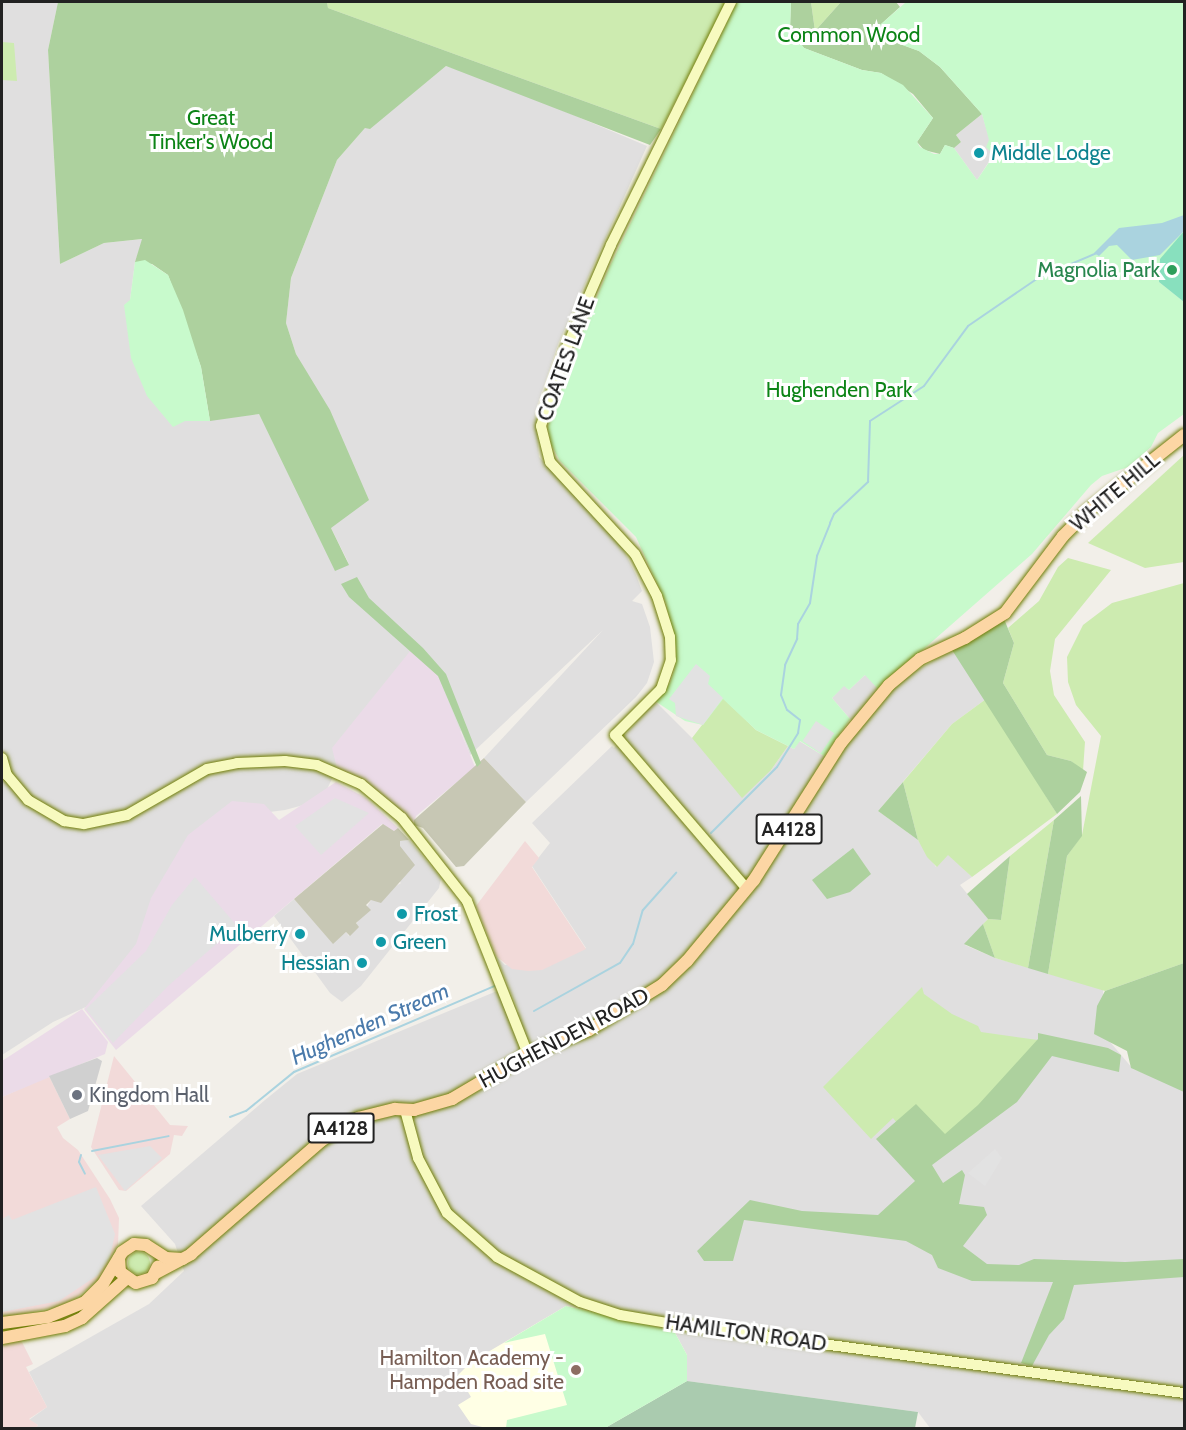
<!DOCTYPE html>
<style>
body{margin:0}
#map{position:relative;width:1186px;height:1430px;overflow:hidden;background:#f2efe9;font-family:Cabin,sans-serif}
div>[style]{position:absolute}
.residential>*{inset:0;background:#e0dfdf}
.commercial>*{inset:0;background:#f2dad9}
.industrial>*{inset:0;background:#ebdbe8}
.education>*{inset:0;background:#ffffe5}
.religious>*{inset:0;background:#d0d0d0}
.construction>*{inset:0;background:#c7c7b4}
.grass>*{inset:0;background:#cdebb0}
.round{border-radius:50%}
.forest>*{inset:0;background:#add19e}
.cemetery>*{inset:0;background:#aacbaf}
.park>*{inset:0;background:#c8facc}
.pitch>*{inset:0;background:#88e0be}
.parking>*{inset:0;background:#e2e2e2;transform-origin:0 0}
.water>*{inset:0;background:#aad3df}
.stream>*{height:2px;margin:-1px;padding:0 1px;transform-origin:1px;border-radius:1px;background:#aad3df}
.roads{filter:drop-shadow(0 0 2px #707d05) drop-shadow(0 0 2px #707d05)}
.secondary>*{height:10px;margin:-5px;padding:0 5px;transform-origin:5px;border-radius:5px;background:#f7fabf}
.primary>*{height:12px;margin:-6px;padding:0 6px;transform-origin:6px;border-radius:6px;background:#fcd6a4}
.dots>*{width:16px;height:16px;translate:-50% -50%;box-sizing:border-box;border:3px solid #fff;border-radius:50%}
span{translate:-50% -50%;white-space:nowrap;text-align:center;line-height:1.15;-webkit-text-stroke:6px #fff;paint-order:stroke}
.shield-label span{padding:2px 4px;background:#fff;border:2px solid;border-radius:4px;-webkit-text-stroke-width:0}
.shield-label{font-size:20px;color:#222;font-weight:700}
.park-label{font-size:21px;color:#0c8416}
.culture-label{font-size:21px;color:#0d838f}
.left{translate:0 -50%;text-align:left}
.right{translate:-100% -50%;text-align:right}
.leisure-label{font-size:21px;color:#27864d}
.street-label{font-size:21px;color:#222}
.worship-label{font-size:21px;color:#5b616d}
.education-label{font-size:21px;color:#785e54}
.water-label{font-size:22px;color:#4a7aab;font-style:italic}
.frame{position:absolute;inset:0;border:3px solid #222;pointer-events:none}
</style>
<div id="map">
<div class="residential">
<i style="clip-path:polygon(2px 2px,58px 2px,48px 50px,60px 264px,104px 243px,143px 239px,135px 262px,130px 300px,185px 421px,259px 414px,288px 471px,349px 564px,331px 528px,334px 422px,296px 354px,286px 323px,291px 278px,337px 160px,365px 128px,370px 128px,446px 66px,490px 80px,647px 146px,558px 344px,535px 412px,539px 457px,621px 545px,636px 575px,642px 591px,632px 601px,642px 604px,650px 627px,654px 662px,647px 683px,636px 697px,526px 802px,484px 758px,603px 630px,470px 755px,461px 731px,365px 711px,333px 748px,337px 768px,322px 800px,285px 810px,216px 819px,155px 928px,88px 1006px,53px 1022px,2px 1055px)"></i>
<i style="clip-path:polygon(982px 114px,994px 154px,977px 180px,954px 148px,961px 142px,956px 135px)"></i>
<i style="clip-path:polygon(952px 650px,986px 699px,952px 724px,878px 811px,918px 840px,936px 867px,948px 854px,972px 877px,960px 885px,988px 919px,965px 945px,995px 958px,1103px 989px,1105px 1036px,1133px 1069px,1184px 1089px,1184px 1428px,930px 1428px,918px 1412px,687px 1381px,600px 1428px,36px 1428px,38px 1425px,29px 1420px,47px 1407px,29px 1372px,149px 1304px,184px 1271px,175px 1244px,141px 1206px,265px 1100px,297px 1074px,497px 991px,509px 1016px,519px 1012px,496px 956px,505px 965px,586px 948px,532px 866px,550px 843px,532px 823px,612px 746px,614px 748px,655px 701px,692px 738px,771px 770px,788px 746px,794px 749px,799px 741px,834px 762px,857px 727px,832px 698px,844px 685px,849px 690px,865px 675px,898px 681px)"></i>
<i style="clip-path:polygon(409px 840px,441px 878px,439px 888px,361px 986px,342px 1002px,330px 993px,274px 916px,294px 899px,333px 943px,346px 932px,349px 936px,371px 900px,401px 883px,398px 880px,400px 841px)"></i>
</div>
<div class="commercial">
<i style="clip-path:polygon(525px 841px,539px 858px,532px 867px,586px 949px,542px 970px,528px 971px,512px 969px,496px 956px,476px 906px)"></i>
<i style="clip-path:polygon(114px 1056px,170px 1125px,188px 1126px,182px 1136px,174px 1135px,170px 1154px,126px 1191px,119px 1190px,91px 1147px)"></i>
<i style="clip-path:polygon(49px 1076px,70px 1119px,57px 1127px,63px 1138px,78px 1150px,110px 1199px,119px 1218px,118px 1245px,99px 1279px,76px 1298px,56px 1307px,2px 1318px,2px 1097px)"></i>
<i style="clip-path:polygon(20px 1338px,33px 1364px,26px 1367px,47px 1407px,29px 1419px,38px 1425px,36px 1428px,2px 1428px,2px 1345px)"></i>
</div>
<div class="industrial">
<i style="clip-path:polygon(411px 650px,438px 676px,475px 767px,416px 816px,414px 825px,367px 783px,337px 768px,332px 748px)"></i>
<i style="clip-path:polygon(336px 782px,366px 798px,398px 828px,394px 831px,382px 824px,116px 1050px,84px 1009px,136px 944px,151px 898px,188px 835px,232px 801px,264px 804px,279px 820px)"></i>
<i style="clip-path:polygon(82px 1009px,108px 1042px,105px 1054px,2px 1097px,2px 1061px)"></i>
</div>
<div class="education">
<i style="clip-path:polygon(566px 1306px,674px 1331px,687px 1355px,687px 1381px,605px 1428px,486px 1428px,471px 1424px,458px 1405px,471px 1397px,458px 1375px,471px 1362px)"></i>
</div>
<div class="religious">
<i style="clip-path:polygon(97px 1058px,102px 1061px,88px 1111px,70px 1119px,49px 1076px)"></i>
</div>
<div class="construction">
<i style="clip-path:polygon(484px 758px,526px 802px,464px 866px,456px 867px,423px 828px,414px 825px,414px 820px)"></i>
<i style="clip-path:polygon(383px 824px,394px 831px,398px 828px,409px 840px,400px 841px,400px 846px,415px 865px,381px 903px,371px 900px,366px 905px,371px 910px,356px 923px,359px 927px,350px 936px,346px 932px,333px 944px,294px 899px)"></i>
</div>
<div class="grass">
<i style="clip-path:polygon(327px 2px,726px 2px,661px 129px,328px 8px)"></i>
<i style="clip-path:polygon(811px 2px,841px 2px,815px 31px)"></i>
<i style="clip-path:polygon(2px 42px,14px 43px,17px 81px,2px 80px)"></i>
<i style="clip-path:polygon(1184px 455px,1184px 562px,1145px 568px,1088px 543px)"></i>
<i style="clip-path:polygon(1068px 558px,1111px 570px,1055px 639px,1050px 671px,1054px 695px,1085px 742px,1083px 771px,1071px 761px,1047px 755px,1003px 683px,1014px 643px,1008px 628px,1039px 601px,1058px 567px)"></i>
<i style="clip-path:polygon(1184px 583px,1184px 963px,1105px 991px,1048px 974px,1067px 856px,1082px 835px,1101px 736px,1076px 705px,1068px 682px,1067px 657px,1083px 625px,1112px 603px)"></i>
<i style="clip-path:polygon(723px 698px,756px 730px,788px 746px,771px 770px,742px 798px,692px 738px)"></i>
<i style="clip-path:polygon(986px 699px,1057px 814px,972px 877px,948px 855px,937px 867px,927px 857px,918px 840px,903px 782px,952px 724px)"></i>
<i style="clip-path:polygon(1054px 820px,1028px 968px,995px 958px,983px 924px,988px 919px,1001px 920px,1010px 856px)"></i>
<i style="clip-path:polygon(922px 987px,924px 994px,952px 1014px,978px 1026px,981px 1032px,1038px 1040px,929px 1164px,893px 1118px,871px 1139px,823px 1087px)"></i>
<i class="round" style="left:128px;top:1252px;width:22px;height:22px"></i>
</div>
<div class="forest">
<i style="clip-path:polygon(58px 2px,327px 2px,328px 8px,661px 129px,650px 145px,446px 66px,370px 129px,365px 128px,337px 160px,291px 278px,286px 323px,296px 354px,330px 410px,369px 500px,331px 528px,349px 565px,335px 571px,259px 414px,210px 421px,201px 367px,168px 275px,152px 264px,135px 262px,142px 239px,104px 243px,60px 264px,48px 50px)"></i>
<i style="clip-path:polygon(791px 2px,811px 2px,815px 31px,841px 2px,896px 2px,900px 7px,880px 25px,875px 35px,919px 51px,940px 67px,982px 114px,956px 135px,961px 142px,954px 148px,945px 145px,940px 154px,924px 150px,917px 142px,933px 118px,913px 94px,881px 73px,862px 70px,804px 48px,790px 29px)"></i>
<i style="clip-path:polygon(357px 577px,369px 598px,423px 648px,446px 674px,481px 763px,477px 767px,438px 676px,349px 597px,341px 584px)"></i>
<i style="clip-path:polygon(1004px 619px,1014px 643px,1003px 683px,1047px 755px,1071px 761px,1087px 772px,1080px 792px,1057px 814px,952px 650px)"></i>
<i style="clip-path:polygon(903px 782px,918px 840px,878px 811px)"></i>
<i style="clip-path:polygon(1081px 796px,1082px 836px,1067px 856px,1048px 974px,1028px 968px,1054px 820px)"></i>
<i style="clip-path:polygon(853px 848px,871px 874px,850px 892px,827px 899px,812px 880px)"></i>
<i style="clip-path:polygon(1010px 856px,1001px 920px,988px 919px,967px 894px)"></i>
<i style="clip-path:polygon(983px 924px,995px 958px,964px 944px)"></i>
<i style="clip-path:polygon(1184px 963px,1184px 1092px,1131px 1068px,1127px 1051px,1094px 1034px,1097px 1006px,1105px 991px)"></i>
<i style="clip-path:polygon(1038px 1033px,1108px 1048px,1121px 1055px,1119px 1072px,1052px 1056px,1017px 1102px,932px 1165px,943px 1183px,962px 1170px,965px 1175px,959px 1204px,984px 1207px,987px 1215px,963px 1246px,987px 1264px,1019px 1265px,1034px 1259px,1125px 1262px,1184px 1259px,1184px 1277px,1074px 1285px,1064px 1319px,1049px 1335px,1032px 1366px,1021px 1363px,1053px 1282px,972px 1281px,938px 1268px,932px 1255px,906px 1241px,744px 1220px,733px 1261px,704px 1261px,697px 1251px,750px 1200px,802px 1211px,878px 1215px,915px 1181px,876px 1139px,916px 1104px,945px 1134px,978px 1105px,1038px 1039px)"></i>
</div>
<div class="cemetery">
<i style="clip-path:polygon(687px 1381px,918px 1412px,915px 1428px,605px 1428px)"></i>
</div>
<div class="park">
<i style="clip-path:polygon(737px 2px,791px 2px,790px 29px,804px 48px,862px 70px,881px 73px,903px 85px,933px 118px,917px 142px,920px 147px,934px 154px,940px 154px,945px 145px,954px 148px,977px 180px,994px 155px,986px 147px,989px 140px,982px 114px,940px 67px,919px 51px,875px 35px,880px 25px,905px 3px,1184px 2px,1184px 231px,1161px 259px,1159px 282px,1184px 302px,1184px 414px,1158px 433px,1151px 447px,1128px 467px,1102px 476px,1091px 485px,1032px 554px,878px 689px,865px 675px,849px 690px,844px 686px,832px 698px,850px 719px,824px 756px,800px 741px,794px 749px,756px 730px,723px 699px,703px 725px,685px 721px,655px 701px,670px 683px,675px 668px,676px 648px,666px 603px,636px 537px,560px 461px,551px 444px,548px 428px,552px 404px,610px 266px)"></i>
<i style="clip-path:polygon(145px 260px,168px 275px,183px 310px,201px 367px,210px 421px,185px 421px,173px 427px,147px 396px,131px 358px,124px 305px,130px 300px,135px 262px)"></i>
<i style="clip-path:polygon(566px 1306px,674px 1331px,687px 1355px,687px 1381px,605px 1428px,506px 1428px,507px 1420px,567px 1405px,545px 1334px,504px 1343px)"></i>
</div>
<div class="pitch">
<i style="clip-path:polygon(1184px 231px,1184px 302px,1159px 282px,1160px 259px)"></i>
</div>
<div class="parking">
<i style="clip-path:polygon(696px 664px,710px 676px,708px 684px,723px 698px,703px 725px,676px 716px,675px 703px,669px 699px)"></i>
<i style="left:816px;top:721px;width:22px;height:24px;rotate:34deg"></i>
<i style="clip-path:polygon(335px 798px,369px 813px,321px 855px,295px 826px)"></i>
<i style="clip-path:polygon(195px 877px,237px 926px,168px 986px,113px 1043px,86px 1009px,146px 951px,172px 905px)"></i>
<i style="clip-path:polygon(150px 1146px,162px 1158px,125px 1191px,98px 1155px)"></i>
<i style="clip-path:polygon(995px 1149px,1002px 1158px,985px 1186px,968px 1173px)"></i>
<i style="clip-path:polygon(96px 1187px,115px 1234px,110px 1257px,98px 1275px,59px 1301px,2px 1312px,2px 1219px,9px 1215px,12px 1220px)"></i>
</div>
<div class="water">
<i style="clip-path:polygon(1184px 215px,1184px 231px,1160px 255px,1132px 260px,1117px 245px,1109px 246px,1099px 256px,1094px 253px,1119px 228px,1162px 223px)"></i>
</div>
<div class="stream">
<i style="left:711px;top:833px;width:93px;rotate:-45deg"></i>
<i style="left:777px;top:767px;width:40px;rotate:-58deg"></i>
<i style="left:798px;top:733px;width:13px;rotate:-81deg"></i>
<i style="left:800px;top:720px;width:16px;rotate:-142deg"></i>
<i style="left:787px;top:710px;width:16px;rotate:-112deg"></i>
<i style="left:781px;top:695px;width:30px;rotate:-82deg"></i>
<i style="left:785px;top:665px;width:29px;rotate:-65deg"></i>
<i style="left:797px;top:639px;width:15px;rotate:-86deg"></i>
<i style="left:798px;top:624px;width:24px;rotate:-60deg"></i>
<i style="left:810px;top:603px;width:48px;rotate:-81.5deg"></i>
<i style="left:817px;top:556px;width:35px;rotate:-68deg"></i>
<i style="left:830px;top:523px;width:10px;rotate:-66deg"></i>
<i style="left:834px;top:514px;width:47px;rotate:-43.3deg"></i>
<i style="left:868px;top:482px;width:61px;rotate:-88.1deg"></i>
<i style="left:870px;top:421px;width:64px;rotate:-32.9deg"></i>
<i style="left:924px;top:386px;width:74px;rotate:-53.7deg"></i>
<i style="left:968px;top:326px;width:85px;rotate:-34.4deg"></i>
<i style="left:1038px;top:278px;width:64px;rotate:-23deg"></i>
<i style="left:534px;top:1011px;width:98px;rotate:-29.2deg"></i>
<i style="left:620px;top:963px;width:23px;rotate:-56deg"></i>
<i style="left:633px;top:944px;width:35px;rotate:-74deg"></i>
<i style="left:643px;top:910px;width:50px;rotate:-48.3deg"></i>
<i style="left:230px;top:1117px;width:17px;rotate:-21deg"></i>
<i style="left:246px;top:1111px;width:62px;rotate:-39.1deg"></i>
<i style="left:294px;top:1072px;width:221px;rotate:-23.2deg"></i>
<i style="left:92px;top:1151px;width:78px;rotate:-11deg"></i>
<i style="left:81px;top:1155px;width:7px;rotate:106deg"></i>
<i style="left:79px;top:1162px;width:13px;rotate:63deg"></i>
</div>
<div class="roads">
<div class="secondary">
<i style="left:731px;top:2px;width:271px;rotate:116.3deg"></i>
<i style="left:611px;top:245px;width:113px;rotate:113.4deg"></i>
<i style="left:566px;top:349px;width:81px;rotate:108deg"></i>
<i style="left:541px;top:426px;width:37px;rotate:76deg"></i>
<i style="left:550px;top:462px;width:125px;rotate:47.3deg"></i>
<i style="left:635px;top:554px;width:47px;rotate:62.4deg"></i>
<i style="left:657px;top:596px;width:43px;rotate:72.4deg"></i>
<i style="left:670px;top:637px;width:23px;rotate:88deg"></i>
<i style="left:671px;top:660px;width:31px;rotate:109deg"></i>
<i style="left:661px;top:689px;width:65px;rotate:135deg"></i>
<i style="left:615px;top:735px;width:203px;rotate:49.4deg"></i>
<i style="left:2px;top:758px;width:18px;rotate:74deg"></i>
<i style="left:7px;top:775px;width:33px;rotate:50deg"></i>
<i style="left:28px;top:800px;width:42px;rotate:30.3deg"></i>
<i style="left:64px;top:821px;width:20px;rotate:9deg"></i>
<i style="left:84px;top:824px;width:44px;rotate:-11.8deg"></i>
<i style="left:127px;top:815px;width:92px;rotate:-29.9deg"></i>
<i style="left:207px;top:769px;width:31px;rotate:-11deg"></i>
<i style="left:237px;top:763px;width:48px;rotate:-2.4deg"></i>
<i style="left:285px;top:761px;width:32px;rotate:7deg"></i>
<i style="left:317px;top:765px;width:48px;rotate:23.4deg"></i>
<i style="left:361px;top:784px;width:53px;rotate:39.7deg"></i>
<i style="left:402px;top:818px;width:105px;rotate:51.9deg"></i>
<i style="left:467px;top:901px;width:165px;rotate:68.3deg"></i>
<i style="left:405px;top:1110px;width:50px;rotate:74.8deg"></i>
<i style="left:418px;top:1158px;width:62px;rotate:62.2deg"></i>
<i style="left:447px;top:1213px;width:67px;rotate:41.3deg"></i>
<i style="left:497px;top:1257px;width:94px;rotate:28.5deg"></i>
<i style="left:580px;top:1302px;width:42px;rotate:18deg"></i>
<i style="left:620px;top:1315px;width:49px;rotate:9.5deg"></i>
<i style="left:668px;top:1323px;width:521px;rotate:7.73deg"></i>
</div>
<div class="primary">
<i style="left:119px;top:1258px;width:14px;rotate:86deg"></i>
<i style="left:120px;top:1272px;width:19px;rotate:35deg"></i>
<i style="left:136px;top:1283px;width:17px;rotate:-17deg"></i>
<i style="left:152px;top:1278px;width:13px;rotate:-63deg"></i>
<i style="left:156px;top:1273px;width:40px;rotate:-28deg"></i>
<i style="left:191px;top:1254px;width:172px;rotate:-41deg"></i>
<i style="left:321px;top:1141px;width:44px;rotate:-31.9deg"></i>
<i style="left:358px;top:1118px;width:38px;rotate:-14deg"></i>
<i style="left:395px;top:1109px;width:19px;rotate:3deg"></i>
<i style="left:414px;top:1110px;width:40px;rotate:-16deg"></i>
<i style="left:452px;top:1099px;width:88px;rotate:-30.6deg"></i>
<i style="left:528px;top:1054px;width:66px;rotate:-21.5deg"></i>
<i style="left:589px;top:1030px;width:86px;rotate:-31.7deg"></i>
<i style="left:662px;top:985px;width:35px;rotate:-44deg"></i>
<i style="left:687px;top:961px;width:105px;rotate:-50.4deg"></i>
<i style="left:754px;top:880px;width:162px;rotate:-57.6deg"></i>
<i style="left:841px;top:743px;width:75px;rotate:-50.4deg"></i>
<i style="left:889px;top:685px;width:40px;rotate:-40deg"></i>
<i style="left:920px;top:659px;width:50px;rotate:-25deg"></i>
<i style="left:965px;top:638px;width:47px;rotate:-32deg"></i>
<i style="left:1005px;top:613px;width:96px;rotate:-53deg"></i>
<i style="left:1063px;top:536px;width:34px;rotate:-45deg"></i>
<i style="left:1087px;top:512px;width:124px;rotate:-38.4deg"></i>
<i style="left:2px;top:1323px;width:46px;rotate:-7.4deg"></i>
<i style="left:48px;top:1317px;width:40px;rotate:-22deg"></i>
<i style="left:85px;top:1302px;width:25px;rotate:-45deg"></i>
<i style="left:103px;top:1284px;width:37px;rotate:-59deg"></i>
<i style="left:122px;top:1252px;width:14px;rotate:-34deg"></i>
<i style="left:134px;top:1244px;width:12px;rotate:5deg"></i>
<i style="left:146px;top:1245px;width:24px;rotate:33deg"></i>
<i style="left:166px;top:1258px;width:17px;rotate:3deg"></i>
<i style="left:2px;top:1338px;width:64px;rotate:-10.8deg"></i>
<i style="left:65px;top:1326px;width:19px;rotate:-25deg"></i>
<i style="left:82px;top:1318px;width:59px;rotate:-41.6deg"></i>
</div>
</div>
<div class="dots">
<i style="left:979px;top:153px;background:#0f9aa8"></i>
<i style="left:1172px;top:270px;background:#2e9e5b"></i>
<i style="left:402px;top:914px;background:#0f9aa8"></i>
<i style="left:300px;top:934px;background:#0f9aa8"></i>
<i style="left:381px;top:942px;background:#0f9aa8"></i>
<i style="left:362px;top:963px;background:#0f9aa8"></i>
<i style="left:77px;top:1095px;background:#6b7280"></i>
<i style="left:576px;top:1370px;background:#8d6e63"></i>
</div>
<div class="shield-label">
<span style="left:789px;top:829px">A4128</span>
<span style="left:341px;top:1128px">A4128</span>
</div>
<div class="park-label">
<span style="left:849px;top:35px">Common Wood</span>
<span style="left:211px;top:130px">Great<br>Tinker's Wood</span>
<span style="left:839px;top:390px">Hughenden Park</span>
</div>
<div class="culture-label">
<span class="left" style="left:991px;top:153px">Middle Lodge</span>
<span class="left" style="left:414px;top:914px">Frost</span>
<span class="right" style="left:288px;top:934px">Mulberry</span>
<span class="left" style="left:393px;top:942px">Green</span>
<span class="right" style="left:350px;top:963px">Hessian</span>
</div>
<div class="leisure-label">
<span class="right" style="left:1160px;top:270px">Magnolia Park</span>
</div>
<div class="street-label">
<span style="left:566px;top:359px;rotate:-70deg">COATES LANE</span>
<span style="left:1115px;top:492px;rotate:-40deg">WHITE HILL</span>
<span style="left:564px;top:1038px;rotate:-28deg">HUGHENDEN ROAD</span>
<span style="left:746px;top:1333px;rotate:8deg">HAMILTON ROAD</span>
</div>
<div class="worship-label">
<span class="left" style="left:89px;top:1095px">Kingdom Hall</span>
</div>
<div class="education-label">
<span class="right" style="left:564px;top:1370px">Hamilton Academy -<br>Hampden Road site</span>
</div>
<div class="water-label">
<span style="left:370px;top:1024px;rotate:-24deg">Hughenden Stream</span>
</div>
<div class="frame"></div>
</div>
